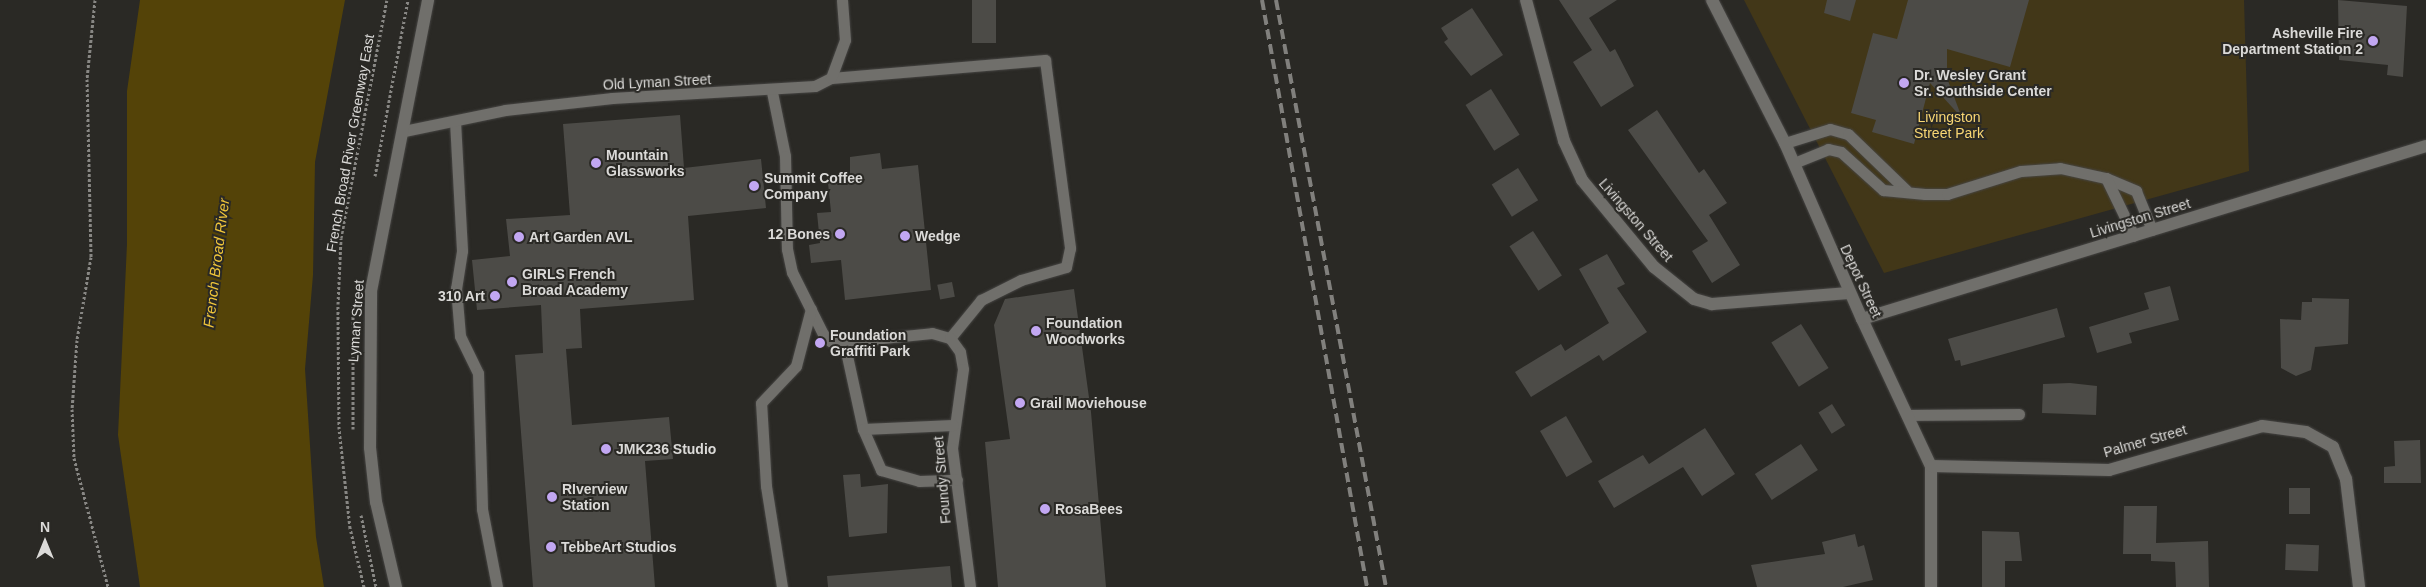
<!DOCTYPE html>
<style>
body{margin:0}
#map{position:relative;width:2426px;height:587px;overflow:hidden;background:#2a2925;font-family:Arial,sans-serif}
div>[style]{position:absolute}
.green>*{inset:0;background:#423718}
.water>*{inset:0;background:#544308}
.building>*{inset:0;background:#4c4b47;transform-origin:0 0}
.path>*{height:3px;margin-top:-1.5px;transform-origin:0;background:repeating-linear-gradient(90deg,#888784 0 2.5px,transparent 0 5px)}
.roads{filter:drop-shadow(0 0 1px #464543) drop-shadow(0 0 1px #464543)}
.service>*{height:11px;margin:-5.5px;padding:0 5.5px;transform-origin:5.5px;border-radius:5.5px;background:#706f6b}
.minor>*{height:12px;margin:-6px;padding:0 6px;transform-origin:6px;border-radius:6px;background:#706f6b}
.tertiary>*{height:12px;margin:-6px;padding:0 6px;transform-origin:6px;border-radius:6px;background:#706f6b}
.secondary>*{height:12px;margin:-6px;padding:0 6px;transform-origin:6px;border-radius:6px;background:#706f6b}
.rail>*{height:4px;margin-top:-2px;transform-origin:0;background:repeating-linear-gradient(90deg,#81807d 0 10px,transparent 0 15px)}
.dots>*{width:14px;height:14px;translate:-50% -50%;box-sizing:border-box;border:2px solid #2a2925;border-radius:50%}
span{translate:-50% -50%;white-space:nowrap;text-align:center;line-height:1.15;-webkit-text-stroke:4px #2a2925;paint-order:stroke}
.poi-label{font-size:14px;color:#dbdad8;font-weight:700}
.right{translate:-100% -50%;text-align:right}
.left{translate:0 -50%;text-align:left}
.street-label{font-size:14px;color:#dbdad8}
.park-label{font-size:14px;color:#f8d673}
.water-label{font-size:15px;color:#f1c63a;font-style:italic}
.north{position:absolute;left:20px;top:517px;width:50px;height:50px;-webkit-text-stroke:4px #2a2925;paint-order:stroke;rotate:0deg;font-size:14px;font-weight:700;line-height:20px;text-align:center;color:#dbdad8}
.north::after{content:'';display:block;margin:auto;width:18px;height:22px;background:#dbdad8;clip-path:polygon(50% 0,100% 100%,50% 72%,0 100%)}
</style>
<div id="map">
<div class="green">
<i style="clip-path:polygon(1744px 0,2244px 0,2249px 171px,1884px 273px)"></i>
</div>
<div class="water">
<i style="clip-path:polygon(140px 0,345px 0,315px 162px,313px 275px,305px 369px,316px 537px,324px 587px,140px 587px,118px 435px,127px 244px,127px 91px)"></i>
</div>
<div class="building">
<i style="left:972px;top:0;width:24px;height:43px"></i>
<i style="clip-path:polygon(1559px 0,1617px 0,1589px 18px,1610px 52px,1615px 49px,1634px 86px,1601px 107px,1573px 62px,1592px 50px)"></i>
<i style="clip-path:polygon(1827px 0,1856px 0,1850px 21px,1824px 13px)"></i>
<i style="clip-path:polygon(1908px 0,2029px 0,2010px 67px,1947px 49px,1947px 78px,1962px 118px,1930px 83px,1914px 144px,1872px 132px,1876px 120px,1851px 113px,1873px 33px,1897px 39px)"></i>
<i style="clip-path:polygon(2338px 0,2407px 6px,2403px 77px,2387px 75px,2388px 65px,2339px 60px)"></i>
<i style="clip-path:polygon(1472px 8px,1503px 55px,1471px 76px,1444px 42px,1448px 39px,1441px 28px)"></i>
<i style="left:1491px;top:89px;width:54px;height:30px;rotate:58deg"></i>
<i style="clip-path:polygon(1657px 110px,1699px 173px,1704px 169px,1727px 203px,1709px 215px,1740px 265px,1712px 283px,1692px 251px,1708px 241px,1628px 130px)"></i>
<i style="clip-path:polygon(680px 115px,684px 168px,761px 159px,766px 208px,688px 216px,694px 300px,580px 309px,582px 348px,566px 349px,572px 425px,669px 417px,673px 459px,645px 461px,655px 587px,533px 587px,515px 355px,543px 353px,541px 305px,477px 310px,472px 260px,510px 256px,506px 219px,570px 215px,563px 124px)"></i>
<i style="clip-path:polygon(880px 153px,882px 169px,918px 165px,931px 290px,845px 300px,841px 260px,811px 263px,809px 245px,820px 243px,817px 213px,831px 212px,828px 183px,850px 181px,850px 157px)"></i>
<i style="left:1518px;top:168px;width:38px;height:31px;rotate:58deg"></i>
<i style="left:1533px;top:231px;width:53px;height:28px;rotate:57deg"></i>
<i style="clip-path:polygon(1607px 254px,1625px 284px,1617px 288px,1647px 332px,1603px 361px,1599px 355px,1531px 397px,1515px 372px,1561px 344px,1565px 351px,1609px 323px,1579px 269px)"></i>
<i style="left:952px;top:282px;width:15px;height:15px;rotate:79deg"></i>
<i style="clip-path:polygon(2170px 286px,2179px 320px,2129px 333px,2132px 343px,2097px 353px,2089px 327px,2149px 309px,2144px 293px)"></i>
<i style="clip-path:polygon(1074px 289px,1091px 412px,1106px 587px,998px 587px,985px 442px,1010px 439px,994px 325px,1005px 299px)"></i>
<i style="clip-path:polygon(2312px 298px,2349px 299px,2348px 344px,2315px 347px,2311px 370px,2296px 376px,2281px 368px,2280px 319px,2301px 320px,2302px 302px,2312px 302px)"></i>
<i style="clip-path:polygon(2057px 308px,2065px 337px,1961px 366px,1960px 360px,1955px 361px,1948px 339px)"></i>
<i style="left:1801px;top:324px;width:52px;height:35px;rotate:58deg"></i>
<i style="clip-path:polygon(2070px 383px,2097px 386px,2096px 415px,2042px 413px,2043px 384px)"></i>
<i style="left:1832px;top:404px;width:25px;height:16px;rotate:58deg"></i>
<i style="left:1566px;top:416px;width:53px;height:30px;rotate:60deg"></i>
<i style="clip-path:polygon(1705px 428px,1735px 474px,1702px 496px,1683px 467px,1614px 508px,1598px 481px,1643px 455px,1649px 464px)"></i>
<i style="clip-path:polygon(2420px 440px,2421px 483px,2384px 483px,2384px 467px,2395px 466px,2394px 441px)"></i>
<i style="left:1801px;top:444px;width:31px;height:55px;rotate:57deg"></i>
<i style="clip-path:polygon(860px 474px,861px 487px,888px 484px,887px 533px,849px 537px,843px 475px)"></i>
<i style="left:2289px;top:488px;width:21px;height:26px"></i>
<i style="clip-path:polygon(2124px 506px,2157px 506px,2156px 543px,2208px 541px,2209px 587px,2176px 587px,2175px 562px,2151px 561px,2151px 554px,2123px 554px)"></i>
<i style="clip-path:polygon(1982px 531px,2019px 532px,2022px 561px,2005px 561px,2005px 587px,1982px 587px)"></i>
<i style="clip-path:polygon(1855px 534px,1858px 547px,1864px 545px,1873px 580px,1843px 587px,1757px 587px,1751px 565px,1825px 554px,1822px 542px)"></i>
<i style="left:2286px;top:544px;width:33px;height:26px;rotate:2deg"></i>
<i style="clip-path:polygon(950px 566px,952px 587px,828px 587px,827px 576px)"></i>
</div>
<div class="path">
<i style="left:95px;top:0;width:79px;rotate:95.8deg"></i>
<i style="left:87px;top:79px;width:178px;rotate:88.7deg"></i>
<i style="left:91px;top:257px;width:84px;rotate:99.6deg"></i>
<i style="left:77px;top:340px;width:69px;rotate:94.1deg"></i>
<i style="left:72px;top:409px;width:49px;rotate:87.7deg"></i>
<i style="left:74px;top:458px;width:133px;rotate:75.2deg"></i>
<i style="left:375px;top:176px;width:179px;rotate:-79.4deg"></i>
<i style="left:353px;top:429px;width:123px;rotate:-90deg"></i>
<i style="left:361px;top:515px;width:74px;rotate:78.2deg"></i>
<i style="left:364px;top:587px;width:61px;rotate:-103.3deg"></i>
<i style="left:350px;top:528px;width:100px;rotate:-96.3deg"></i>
<i style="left:339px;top:429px;width:125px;rotate:-90.5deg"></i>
<i style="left:338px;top:304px;width:66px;rotate:-87.4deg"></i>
<i style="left:341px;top:238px;width:242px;rotate:-79.1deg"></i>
</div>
<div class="roads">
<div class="service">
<i style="left:831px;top:78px;width:215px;rotate:-4.8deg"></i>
<i style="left:1045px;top:60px;width:190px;rotate:82.4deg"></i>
<i style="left:1070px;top:248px;width:19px;rotate:102deg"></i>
<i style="left:1066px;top:267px;width:47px;rotate:163.9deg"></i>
<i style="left:1021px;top:280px;width:45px;rotate:153.4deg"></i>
<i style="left:981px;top:300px;width:49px;rotate:129.2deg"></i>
<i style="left:772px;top:92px;width:65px;rotate:78.5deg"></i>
<i style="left:785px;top:156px;width:93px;rotate:88.8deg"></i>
<i style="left:787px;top:249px;width:24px;rotate:78deg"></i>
<i style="left:792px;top:272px;width:69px;rotate:63.4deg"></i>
<i style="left:823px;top:334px;width:10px;rotate:45deg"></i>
<i style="left:830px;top:341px;width:14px;rotate:4deg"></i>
<i style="left:844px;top:342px;width:88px;rotate:-5.8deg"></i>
<i style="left:932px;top:333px;width:19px;rotate:16deg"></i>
<i style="left:950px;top:338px;width:17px;rotate:54deg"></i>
<i style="left:960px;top:352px;width:17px;rotate:80deg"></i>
<i style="left:963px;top:369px;width:80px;rotate:97.9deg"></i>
<i style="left:952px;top:448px;width:140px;rotate:82.6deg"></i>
<i style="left:455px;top:121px;width:130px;rotate:86.9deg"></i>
<i style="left:462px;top:251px;width:37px;rotate:99deg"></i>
<i style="left:456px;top:288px;width:48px;rotate:85.2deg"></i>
<i style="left:460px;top:336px;width:41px;rotate:64.1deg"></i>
<i style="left:478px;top:373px;width:136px;rotate:88.3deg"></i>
<i style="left:482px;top:509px;width:79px;rotate:79.1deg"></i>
<i style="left:404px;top:131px;width:103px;rotate:-11.7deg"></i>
<i style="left:505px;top:110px;width:108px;rotate:-6.4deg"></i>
<i style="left:612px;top:98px;width:203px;rotate:-3.4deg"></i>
<i style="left:815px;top:86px;width:18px;rotate:-27deg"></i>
<i style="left:831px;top:78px;width:40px;rotate:-69.8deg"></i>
<i style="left:845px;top:40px;width:40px;rotate:-94.3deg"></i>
<i style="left:1785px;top:143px;width:47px;rotate:-17.3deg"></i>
<i style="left:1830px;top:129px;width:19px;rotate:16deg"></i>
<i style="left:1848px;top:134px;width:81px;rotate:44deg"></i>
<i style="left:1794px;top:163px;width:37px;rotate:-22deg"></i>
<i style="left:1828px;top:149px;width:13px;rotate:13deg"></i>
<i style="left:1841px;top:152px;width:57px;rotate:42.1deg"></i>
<i style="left:1883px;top:190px;width:42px;rotate:5.4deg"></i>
<i style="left:1925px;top:194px;width:22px"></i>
<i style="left:1947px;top:194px;width:77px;rotate:-17.3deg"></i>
<i style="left:2021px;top:171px;width:39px;rotate:-4deg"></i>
<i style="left:2060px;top:168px;width:47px;rotate:12.3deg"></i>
<i style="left:2106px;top:178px;width:33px;rotate:23deg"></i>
<i style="left:2136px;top:191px;width:42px;rotate:67.7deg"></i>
<i style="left:2106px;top:178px;width:64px;rotate:64.2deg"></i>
<i style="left:844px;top:342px;width:89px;rotate:77.7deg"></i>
<i style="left:863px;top:429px;width:45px;rotate:66.3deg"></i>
<i style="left:881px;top:470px;width:40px;rotate:16deg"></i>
<i style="left:919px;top:481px;width:38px;rotate:-2deg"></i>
<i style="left:1907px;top:415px;width:112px;rotate:-0.5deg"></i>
<i style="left:863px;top:429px;width:90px;rotate:-2.5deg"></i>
<i style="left:782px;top:587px;width:102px;rotate:-99deg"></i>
<i style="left:766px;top:486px;width:83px;rotate:-93.4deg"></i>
<i style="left:761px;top:403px;width:51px;rotate:-46.6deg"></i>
<i style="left:796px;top:366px;width:59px;rotate:-75.3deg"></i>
</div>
<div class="minor">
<i style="left:1526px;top:0;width:146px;rotate:74.9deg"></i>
<i style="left:1564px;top:141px;width:43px;rotate:65.2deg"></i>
<i style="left:1582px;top:180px;width:113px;rotate:50.4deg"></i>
<i style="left:1654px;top:267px;width:51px;rotate:38.7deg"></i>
<i style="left:1694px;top:299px;width:19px;rotate:16deg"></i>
<i style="left:1712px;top:304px;width:137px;rotate:-4.6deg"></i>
<i style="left:1862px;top:319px;width:162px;rotate:64.9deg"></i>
<i style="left:1931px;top:466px;width:121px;rotate:90deg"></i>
<i style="left:1931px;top:466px;width:178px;rotate:1.3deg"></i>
<i style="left:2109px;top:470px;width:159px;rotate:-16deg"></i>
<i style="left:2262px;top:426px;width:44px;rotate:7.8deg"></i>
<i style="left:2306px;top:432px;width:31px;rotate:29deg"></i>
<i style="left:2333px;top:447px;width:35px;rotate:68deg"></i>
<i style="left:2346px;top:479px;width:109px;rotate:83.1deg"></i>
</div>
<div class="tertiary">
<i style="left:1712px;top:0;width:161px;rotate:63deg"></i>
<i style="left:1785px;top:143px;width:192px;rotate:66.4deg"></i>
<i style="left:1862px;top:319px;width:590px;rotate:-17.05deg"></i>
</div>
<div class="secondary">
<i style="left:396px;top:587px;width:87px;rotate:-103.2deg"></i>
<i style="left:376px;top:502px;width:54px;rotate:-96.3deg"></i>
<i style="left:370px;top:448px;width:157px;rotate:-89.6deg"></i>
<i style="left:371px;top:291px;width:297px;rotate:-78.9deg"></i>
</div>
</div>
<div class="rail">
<i style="left:1262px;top:0;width:596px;rotate:79.86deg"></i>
<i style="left:1276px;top:0;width:597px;rotate:79.39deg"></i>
</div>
<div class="dots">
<i style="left:2373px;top:41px;background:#c2a7f2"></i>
<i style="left:1904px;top:83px;background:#c2a7f2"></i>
<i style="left:596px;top:163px;background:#c2a7f2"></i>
<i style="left:754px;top:186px;background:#c2a7f2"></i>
<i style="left:840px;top:234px;background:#c2a7f2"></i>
<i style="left:905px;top:236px;background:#c2a7f2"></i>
<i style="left:519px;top:237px;background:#c2a7f2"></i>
<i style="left:512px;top:282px;background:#c2a7f2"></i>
<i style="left:495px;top:296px;background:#c2a7f2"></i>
<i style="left:1036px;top:331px;background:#c2a7f2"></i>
<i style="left:820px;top:343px;background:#c2a7f2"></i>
<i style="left:1020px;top:403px;background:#c2a7f2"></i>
<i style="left:606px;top:449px;background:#c2a7f2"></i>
<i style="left:552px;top:497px;background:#c2a7f2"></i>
<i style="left:1045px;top:509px;background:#c2a7f2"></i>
<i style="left:551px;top:547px;background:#c2a7f2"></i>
</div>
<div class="poi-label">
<span class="right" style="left:2363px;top:41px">Asheville Fire<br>Department Station 2</span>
<span class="left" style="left:1914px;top:83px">Dr. Wesley Grant<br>Sr. Southside Center</span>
<span class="left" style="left:606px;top:163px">Mountain<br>Glassworks</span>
<span class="left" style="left:764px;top:186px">Summit Coffee<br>Company</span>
<span class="right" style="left:830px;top:234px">12 Bones</span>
<span class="left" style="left:915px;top:236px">Wedge</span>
<span class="left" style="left:529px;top:237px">Art Garden AVL</span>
<span class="left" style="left:522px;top:282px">GIRLS French<br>Broad Academy</span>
<span class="right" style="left:485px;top:296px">310 Art</span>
<span class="left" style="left:1046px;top:331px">Foundation<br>Woodworks</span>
<span class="left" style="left:830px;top:343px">Foundation<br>Graffiti Park</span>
<span class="left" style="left:1030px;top:403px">Grail Moviehouse</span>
<span class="left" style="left:616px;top:449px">JMK236 Studio</span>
<span class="left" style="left:562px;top:497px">RIverview<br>Station</span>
<span class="left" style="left:1055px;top:509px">RosaBees</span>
<span class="left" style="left:561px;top:547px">TebbeArt Studios</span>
</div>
<div class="street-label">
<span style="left:657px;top:82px;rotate:-3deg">Old Lyman Street</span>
<span style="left:350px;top:143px;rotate:-80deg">French Broad River Greenway East</span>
<span style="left:2140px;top:218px;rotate:-17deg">Livingston Street</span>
<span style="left:1636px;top:220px;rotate:49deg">Livingston Street</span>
<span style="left:1861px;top:281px;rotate:65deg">Depot Street</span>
<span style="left:356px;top:321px;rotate:-86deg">Lyman Street</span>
<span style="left:2145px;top:441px;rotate:-16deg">Palmer Street</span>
<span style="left:942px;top:480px;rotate:-95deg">Foundy Street</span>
</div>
<div class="park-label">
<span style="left:1949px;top:125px">Livingston<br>Street Park</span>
</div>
<div class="water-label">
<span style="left:216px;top:263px;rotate:-83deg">French Broad River</span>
</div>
<div class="north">N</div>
</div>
